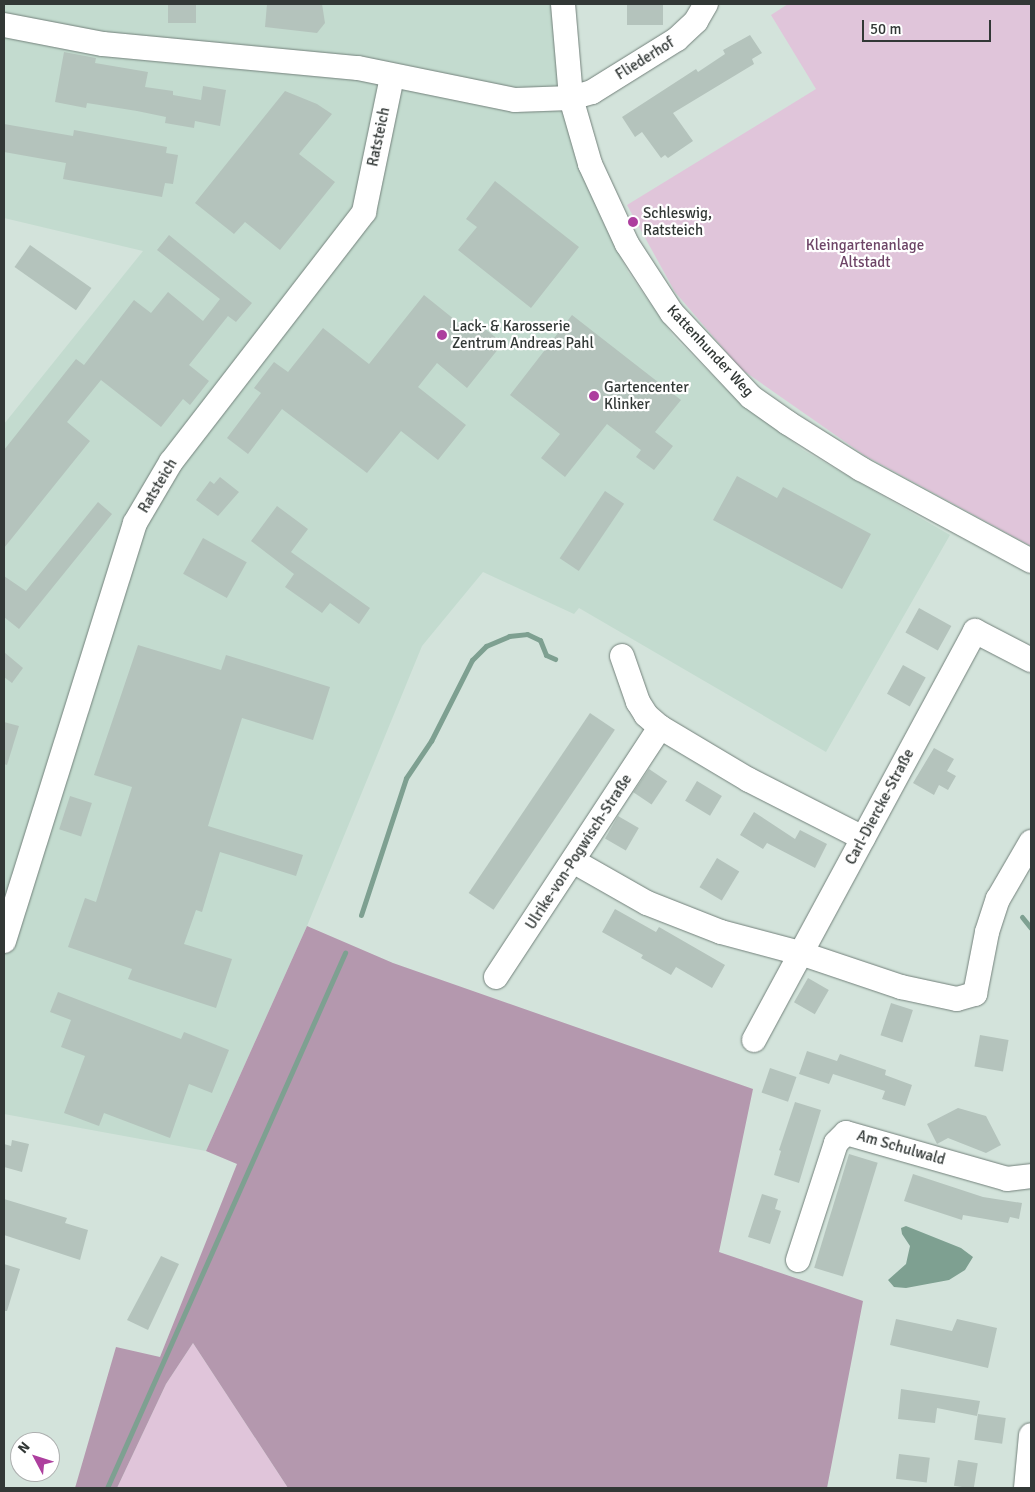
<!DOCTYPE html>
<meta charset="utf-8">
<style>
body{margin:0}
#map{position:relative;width:1035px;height:1492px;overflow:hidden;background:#d3e3db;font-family:Signika,sans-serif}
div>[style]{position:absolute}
.built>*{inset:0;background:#c3dbcf}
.green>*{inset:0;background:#e0c5da}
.forest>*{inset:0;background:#b498ae}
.water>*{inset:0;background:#7ea091}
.stream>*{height:5px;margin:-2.5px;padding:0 2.5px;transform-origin:2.5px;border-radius:2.5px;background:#7ea091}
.building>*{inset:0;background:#b4c3bc;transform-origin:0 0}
.roads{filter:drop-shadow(0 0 1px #73817b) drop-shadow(0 0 1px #73817b)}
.minor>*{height:24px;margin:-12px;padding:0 12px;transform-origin:12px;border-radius:12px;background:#fff}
.dots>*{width:14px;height:14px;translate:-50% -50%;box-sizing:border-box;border:2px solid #fff;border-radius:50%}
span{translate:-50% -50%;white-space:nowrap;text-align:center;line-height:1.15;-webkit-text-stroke:4.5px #fff;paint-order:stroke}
.street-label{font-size:15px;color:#323836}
.poi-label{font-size:15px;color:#323836}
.left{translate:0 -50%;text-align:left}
.park-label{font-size:15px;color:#6e4567}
.frame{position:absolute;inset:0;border:5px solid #323836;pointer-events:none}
.north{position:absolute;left:10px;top:1432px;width:50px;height:50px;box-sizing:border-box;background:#fff;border:1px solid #adafaf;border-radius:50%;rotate:310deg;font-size:14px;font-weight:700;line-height:20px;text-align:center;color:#323836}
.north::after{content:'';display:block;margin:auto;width:18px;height:22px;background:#ad3f9e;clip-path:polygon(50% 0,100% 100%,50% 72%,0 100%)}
.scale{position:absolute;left:862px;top:20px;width:129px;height:22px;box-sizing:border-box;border:2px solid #323836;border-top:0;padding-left:6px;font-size:15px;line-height:18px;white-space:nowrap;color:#323836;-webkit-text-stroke:4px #fff;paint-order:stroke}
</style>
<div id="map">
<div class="built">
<i style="clip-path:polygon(4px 4px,553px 4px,581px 165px,598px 212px,628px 272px,674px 337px,725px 388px,803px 450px,950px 535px,826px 752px,579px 608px,574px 614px,483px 572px,422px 646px,307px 926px,206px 1151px,4px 1114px,4px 424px,143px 251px,4px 218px)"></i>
</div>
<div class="green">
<i style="clip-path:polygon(788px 4px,1031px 4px,1031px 546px,864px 455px,741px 369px,675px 292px,627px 205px,816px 89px,771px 15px)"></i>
<i style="clip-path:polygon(193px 1343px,288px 1488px,117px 1488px,166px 1384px)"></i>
</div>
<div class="forest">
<i style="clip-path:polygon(307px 926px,393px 963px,753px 1089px,719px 1252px,863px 1301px,827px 1488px,288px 1488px,193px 1343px,166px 1384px,117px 1488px,75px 1488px,116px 1347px,160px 1357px,237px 1164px,206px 1151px)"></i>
</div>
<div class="water">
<i style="clip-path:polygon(906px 1226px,961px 1248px,973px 1257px,965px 1270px,949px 1280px,906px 1288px,894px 1287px,888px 1280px,906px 1264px,910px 1246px,902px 1234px,901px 1228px)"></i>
</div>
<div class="stream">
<i style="left:361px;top:915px;width:144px;rotate:-71.8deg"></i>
<i style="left:406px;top:778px;width:45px;rotate:-56deg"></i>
<i style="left:431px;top:741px;width:91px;rotate:-63.2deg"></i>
<i style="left:472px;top:660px;width:20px;rotate:-45deg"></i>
<i style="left:486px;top:646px;width:25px;rotate:-23deg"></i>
<i style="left:509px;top:636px;width:18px;rotate:-6deg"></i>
<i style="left:527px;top:634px;width:14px;rotate:25deg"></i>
<i style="left:540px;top:640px;width:16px;rotate:68deg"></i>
<i style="left:546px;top:655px;width:10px;rotate:24deg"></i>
<i style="left:1022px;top:917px;width:14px;rotate:51deg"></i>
<i style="left:107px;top:1488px;width:586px;rotate:-66.02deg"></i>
</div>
<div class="building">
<i style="left:168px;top:4px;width:28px;height:19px"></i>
<i style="clip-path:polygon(267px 4px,322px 4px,325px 23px,317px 33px,265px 27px)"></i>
<i style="left:627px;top:4px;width:36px;height:21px"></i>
<i style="clip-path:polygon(750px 35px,762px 53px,752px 59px,754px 64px,673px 113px,693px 141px,668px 158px,665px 155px,661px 158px,642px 132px,635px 137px,622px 117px,696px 69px,698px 72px,725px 54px,723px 50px)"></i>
<i style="clip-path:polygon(64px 52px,96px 58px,95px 63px,148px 72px,145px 87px,173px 91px,173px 95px,201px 100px,203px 86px,226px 90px,220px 126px,195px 121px,194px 128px,165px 123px,166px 117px,137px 111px,87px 103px,86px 108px,55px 102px)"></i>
<i style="clip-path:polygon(285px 91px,317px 104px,332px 114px,299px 154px,335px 182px,280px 250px,245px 222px,234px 234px,195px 203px)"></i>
<i style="clip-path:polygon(4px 124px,73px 136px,74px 130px,167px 147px,166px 153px,178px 155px,173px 184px,165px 183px,162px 197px,63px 179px,66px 163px,4px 152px)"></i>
<i style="clip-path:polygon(495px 181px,579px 247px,531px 308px,458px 250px,477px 227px,466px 219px)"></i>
<i style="clip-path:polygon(169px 235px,252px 303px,236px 322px,228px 316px,189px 365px,209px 381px,190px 405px,183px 399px,161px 427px,101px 380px,67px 422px,90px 441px,4px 548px,4px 450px,76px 359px,84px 365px,134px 300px,151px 313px,168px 292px,203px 321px,220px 299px,157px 250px)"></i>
<i style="left:30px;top:245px;width:75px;height:27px;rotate:35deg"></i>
<i style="clip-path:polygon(424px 295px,465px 328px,472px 319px,503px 343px,467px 388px,437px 363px,418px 387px,466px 425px,438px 460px,401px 431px,367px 473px,282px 409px,248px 454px,227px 438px,261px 393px,254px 388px,274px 362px,288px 372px,323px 328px,369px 364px)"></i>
<i style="clip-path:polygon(572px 315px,681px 400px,655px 432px,673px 446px,654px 470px,636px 457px,641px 450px,607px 424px,565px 477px,541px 458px,560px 434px,510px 395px)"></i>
<i style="clip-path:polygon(737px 476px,777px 498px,783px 487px,871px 534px,842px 589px,713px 520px)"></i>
<i style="clip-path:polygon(220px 477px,239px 492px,218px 516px,196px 500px,210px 481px,214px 484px)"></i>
<i style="left:605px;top:491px;width:23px;height:81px;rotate:34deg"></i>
<i style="clip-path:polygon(98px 502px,112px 514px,19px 629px,4px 617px,4px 576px,26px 591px)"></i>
<i style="clip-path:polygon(277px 506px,308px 529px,291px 552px,370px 608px,359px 624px,330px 603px,322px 613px,285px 587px,294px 574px,251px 541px)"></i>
<i style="left:203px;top:538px;width:50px;height:41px;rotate:29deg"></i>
<i style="left:919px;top:608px;width:37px;height:28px;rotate:29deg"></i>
<i style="clip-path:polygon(138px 645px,221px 670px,226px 655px,330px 687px,313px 740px,242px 718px,208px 826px,303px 855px,296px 876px,220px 852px,202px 912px,196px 910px,184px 944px,232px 959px,216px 1008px,128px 979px,132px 969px,68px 947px,85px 898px,96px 902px,132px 787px,94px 775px)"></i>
<i style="clip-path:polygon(4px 652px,23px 668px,12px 683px,4px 677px)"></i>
<i style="left:903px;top:665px;width:26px;height:33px;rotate:29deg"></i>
<i style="left:590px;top:713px;width:30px;height:217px;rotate:34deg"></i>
<i style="clip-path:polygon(4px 722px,19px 726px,7px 765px,4px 764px)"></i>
<i style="clip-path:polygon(934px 748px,954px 759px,947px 771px,956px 776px,948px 790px,939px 785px,934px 795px,913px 783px)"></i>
<i style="left:649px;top:769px;width:22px;height:28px;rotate:34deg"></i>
<i style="left:697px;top:781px;width:29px;height:23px;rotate:31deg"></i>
<i style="left:70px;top:796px;width:23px;height:35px;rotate:18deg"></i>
<i style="clip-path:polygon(754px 812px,795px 839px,800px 830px,827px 844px,815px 868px,767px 843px,763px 849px,740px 835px)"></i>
<i style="left:618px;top:816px;width:24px;height:26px;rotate:30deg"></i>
<i style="left:717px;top:858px;width:26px;height:34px;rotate:31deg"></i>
<i style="clip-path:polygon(615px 909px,656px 932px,659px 927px,725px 965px,712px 988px,676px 967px,671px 975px,641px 958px,643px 955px,602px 932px)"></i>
<i style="left:808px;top:978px;width:24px;height:28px;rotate:30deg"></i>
<i style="clip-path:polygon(58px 992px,181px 1039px,184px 1032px,229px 1050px,212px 1093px,189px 1084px,170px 1138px,104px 1113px,99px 1126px,64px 1113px,85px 1056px,61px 1047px,71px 1020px,50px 1012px)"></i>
<i style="left:891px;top:1003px;width:23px;height:34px;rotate:18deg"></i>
<i style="left:980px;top:1035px;width:29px;height:32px;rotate:10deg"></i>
<i style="clip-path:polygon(807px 1051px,837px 1061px,840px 1054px,886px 1070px,885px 1075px,912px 1085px,905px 1106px,882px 1099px,885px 1091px,833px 1074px,829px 1084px,799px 1074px)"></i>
<i style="left:770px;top:1068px;width:28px;height:26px;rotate:19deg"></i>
<i style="clip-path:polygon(795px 1102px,821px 1110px,799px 1183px,774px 1175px,781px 1151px,779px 1150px)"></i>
<i style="clip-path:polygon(958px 1108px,986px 1116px,1001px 1145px,986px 1153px,948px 1138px,937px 1144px,927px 1124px)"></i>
<i style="clip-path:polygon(12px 1140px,29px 1144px,22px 1172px,4px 1167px,4px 1144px,11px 1146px)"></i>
<i style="left:849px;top:1154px;width:30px;height:119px;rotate:17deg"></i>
<i style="clip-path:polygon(913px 1174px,983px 1197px,1022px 1203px,1019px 1219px,1010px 1217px,1008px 1223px,963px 1215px,962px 1220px,904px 1201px)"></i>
<i style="clip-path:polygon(762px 1194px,778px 1199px,775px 1209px,781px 1211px,770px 1244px,748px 1237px)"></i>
<i style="clip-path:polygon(4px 1199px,67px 1218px,65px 1223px,88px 1230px,80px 1260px,4px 1235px)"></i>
<i style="clip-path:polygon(161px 1256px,179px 1264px,148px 1330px,127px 1320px)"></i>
<i style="clip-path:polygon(4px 1264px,20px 1269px,7px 1311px,4px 1311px)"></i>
<i style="clip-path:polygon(896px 1319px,952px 1331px,957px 1319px,997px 1328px,988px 1368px,890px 1345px)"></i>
<i style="clip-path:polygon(901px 1389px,980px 1401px,977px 1416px,937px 1408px,935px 1423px,898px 1419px)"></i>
<i style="left:978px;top:1414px;width:28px;height:26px;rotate:8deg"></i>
<i style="left:899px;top:1454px;width:31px;height:25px;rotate:7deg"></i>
<i style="left:958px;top:1460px;width:20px;height:26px;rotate:9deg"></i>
</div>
<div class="roads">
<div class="minor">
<i style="left:563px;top:4px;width:94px;rotate:85.1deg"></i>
<i style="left:571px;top:98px;width:69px;rotate:73.9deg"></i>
<i style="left:590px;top:164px;width:88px;rotate:65.2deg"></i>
<i style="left:627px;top:244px;width:82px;rotate:56.9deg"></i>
<i style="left:672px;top:313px;width:115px;rotate:46.8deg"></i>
<i style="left:751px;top:397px;width:45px;rotate:35.1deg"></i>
<i style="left:788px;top:423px;width:86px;rotate:32.2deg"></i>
<i style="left:861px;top:469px;width:193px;rotate:28.4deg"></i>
<i style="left:4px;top:25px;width:101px;rotate:10.9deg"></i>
<i style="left:103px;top:44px;width:256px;rotate:5.4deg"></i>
<i style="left:358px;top:68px;width:160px;rotate:11.5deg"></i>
<i style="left:515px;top:100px;width:56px;rotate:-2deg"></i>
<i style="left:571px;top:98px;width:22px;rotate:-16deg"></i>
<i style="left:592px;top:92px;width:100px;rotate:-31.9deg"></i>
<i style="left:677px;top:39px;width:26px;rotate:-43deg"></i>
<i style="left:696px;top:21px;width:20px;rotate:-60deg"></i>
<i style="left:622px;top:656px;width:49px;rotate:70.8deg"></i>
<i style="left:638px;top:702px;width:15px;rotate:58deg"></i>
<i style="left:646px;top:715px;width:18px;rotate:41deg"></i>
<i style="left:660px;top:727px;width:104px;rotate:30.8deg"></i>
<i style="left:749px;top:780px;width:128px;rotate:27deg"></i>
<i style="left:573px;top:861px;width:85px;rotate:29.6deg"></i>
<i style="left:647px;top:903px;width:79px;rotate:21.4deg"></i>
<i style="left:721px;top:932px;width:82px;rotate:14.9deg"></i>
<i style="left:800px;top:953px;width:107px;rotate:18.6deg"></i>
<i style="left:901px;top:987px;width:57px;rotate:12.1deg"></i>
<i style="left:957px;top:999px;width:19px;rotate:-16deg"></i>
<i style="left:975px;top:994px;width:63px;rotate:-79deg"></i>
<i style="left:987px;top:932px;width:35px;rotate:-72deg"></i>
<i style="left:998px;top:899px;width:66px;rotate:-59.9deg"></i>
<i style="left:4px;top:941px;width:438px;rotate:-72.6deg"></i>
<i style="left:135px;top:523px;width:71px;rotate:-59.5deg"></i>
<i style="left:171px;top:462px;width:316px;rotate:-52.3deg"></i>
<i style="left:364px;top:212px;width:138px;rotate:-78.3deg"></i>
<i style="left:496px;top:977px;width:299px;rotate:-56.7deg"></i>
<i style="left:754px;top:1040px;width:465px;rotate:-61.6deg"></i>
<i style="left:975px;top:631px;width:63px;rotate:27.4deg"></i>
<i style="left:798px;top:1260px;width:123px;rotate:-72deg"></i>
<i style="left:836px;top:1143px;width:14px;rotate:-45deg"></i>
<i style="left:846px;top:1133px;width:167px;rotate:15.9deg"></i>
<i style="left:1007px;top:1179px;width:24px;rotate:-7deg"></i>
<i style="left:1026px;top:1488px;width:53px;rotate:-84.6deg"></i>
</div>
</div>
<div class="dots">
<i style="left:633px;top:222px;background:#ad3f9e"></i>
<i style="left:442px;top:335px;background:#ad3f9e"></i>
<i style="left:594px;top:396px;background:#ad3f9e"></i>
</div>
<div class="street-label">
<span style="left:645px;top:59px;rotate:-32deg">Fliederhof</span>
<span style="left:379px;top:137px;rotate:-78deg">Ratsteich</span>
<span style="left:710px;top:351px;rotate:47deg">Kattenhunder Weg</span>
<span style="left:158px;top:486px;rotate:-59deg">Ratsteich</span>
<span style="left:880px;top:807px;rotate:-62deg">Carl-Diercke-Straße</span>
<span style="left:579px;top:852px;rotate:-57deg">Ulrike-von-Pogwisch-Straße</span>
<span style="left:901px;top:1148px;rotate:16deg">Am Schulwald</span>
</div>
<div class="poi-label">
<span class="left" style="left:643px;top:222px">Schleswig,<br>Ratsteich</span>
<span class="left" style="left:452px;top:335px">Lack- &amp; Karosserie<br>Zentrum Andreas Pahl</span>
<span class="left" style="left:604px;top:396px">Gartencenter<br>Klinker</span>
</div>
<div class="park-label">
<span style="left:865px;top:254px">Kleingartenanlage<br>Altstadt</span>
</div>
<div class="frame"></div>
<div class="north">N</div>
<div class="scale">50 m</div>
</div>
